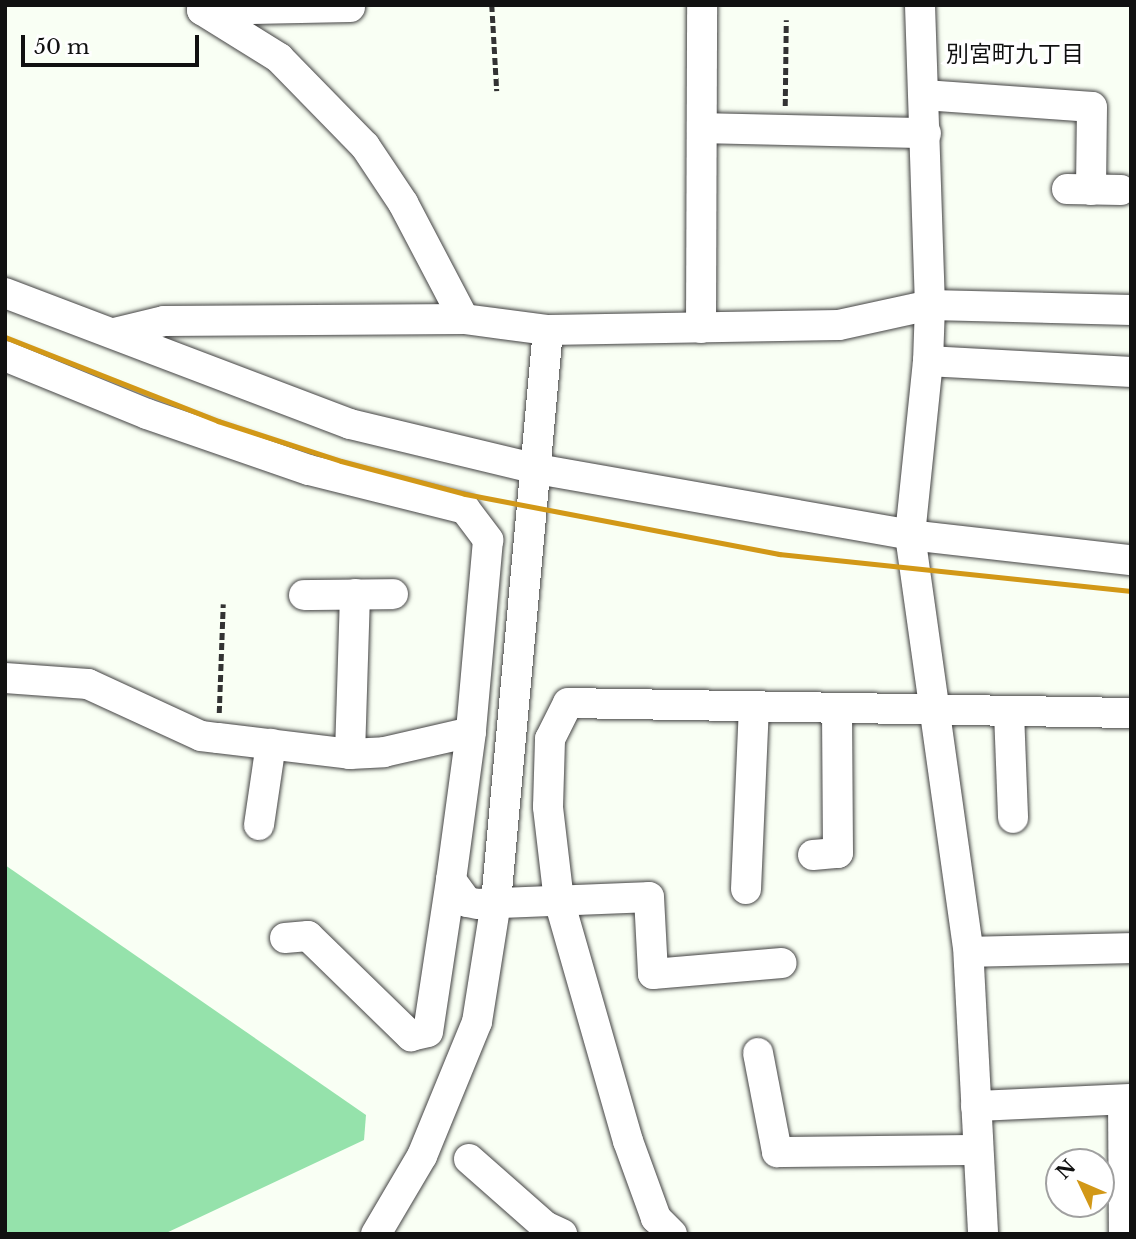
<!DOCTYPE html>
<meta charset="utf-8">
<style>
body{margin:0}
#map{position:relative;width:1136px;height:1239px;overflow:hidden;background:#f9fff4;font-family:"Libre Baskerville","Noto Sans JP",serif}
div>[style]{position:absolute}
.forest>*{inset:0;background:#95e2ab}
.path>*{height:4.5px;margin-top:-2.25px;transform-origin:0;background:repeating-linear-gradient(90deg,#333 0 7px,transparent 0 10.5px)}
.roads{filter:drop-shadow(0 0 2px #444) drop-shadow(0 0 2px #444)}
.minor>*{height:30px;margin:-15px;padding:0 15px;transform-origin:15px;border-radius:15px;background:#fff}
.rail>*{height:5px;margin:-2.5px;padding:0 2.5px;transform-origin:2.5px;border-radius:2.5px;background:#d29817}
span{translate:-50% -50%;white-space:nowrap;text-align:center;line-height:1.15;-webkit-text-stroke:7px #fff;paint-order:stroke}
.neighbourhood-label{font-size:23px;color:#111}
.frame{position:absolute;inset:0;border:7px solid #111;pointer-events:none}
.north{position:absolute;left:1045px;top:1148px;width:70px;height:70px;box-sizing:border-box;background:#fff;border:2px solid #a0a0a0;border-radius:50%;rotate:314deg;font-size:19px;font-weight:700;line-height:28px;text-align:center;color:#111}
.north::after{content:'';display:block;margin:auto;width:24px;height:32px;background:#d29817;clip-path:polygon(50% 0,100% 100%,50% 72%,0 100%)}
.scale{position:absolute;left:21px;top:35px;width:178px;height:32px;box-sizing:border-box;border:4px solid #111;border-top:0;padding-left:9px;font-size:21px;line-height:24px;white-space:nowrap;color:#111;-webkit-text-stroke:5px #fff;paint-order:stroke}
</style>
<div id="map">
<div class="forest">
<i style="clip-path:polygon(5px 865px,366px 1115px,364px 1140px,164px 1234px,7px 1234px)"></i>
</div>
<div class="path">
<i style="left:492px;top:5px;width:86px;rotate:86.7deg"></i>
<i style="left:785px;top:106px;width:86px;rotate:-89.3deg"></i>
<i style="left:219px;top:713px;width:109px;rotate:-87.9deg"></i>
</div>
<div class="roads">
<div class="minor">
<i style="left:920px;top:5px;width:300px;rotate:88.1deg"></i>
<i style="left:930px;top:305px;width:56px;rotate:92deg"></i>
<i style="left:928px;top:361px;width:175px;rotate:95.9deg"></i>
<i style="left:910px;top:535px;width:415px;rotate:82deg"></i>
<i style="left:968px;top:946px;width:288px;rotate:87deg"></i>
<i style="left:350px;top:7px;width:148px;rotate:178.8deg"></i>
<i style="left:202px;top:10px;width:91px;rotate:31.9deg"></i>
<i style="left:279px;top:58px;width:123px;rotate:45.7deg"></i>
<i style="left:365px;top:146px;width:69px;rotate:56.3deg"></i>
<i style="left:403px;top:203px;width:131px;rotate:62.3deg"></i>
<i style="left:925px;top:95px;width:167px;rotate:4.1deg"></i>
<i style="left:1092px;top:107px;width:83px;rotate:90.7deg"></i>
<i style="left:702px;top:128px;width:224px;rotate:1.3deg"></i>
<i style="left:1067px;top:189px;width:54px;rotate:1.1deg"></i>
<i style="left:5px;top:293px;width:369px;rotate:20.8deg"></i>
<i style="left:350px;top:424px;width:192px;rotate:13.5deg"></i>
<i style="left:537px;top:469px;width:379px;rotate:10deg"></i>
<i style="left:910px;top:535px;width:222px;rotate:6.5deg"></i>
<i style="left:701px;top:328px;width:323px;rotate:-89.8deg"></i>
<i style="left:114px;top:333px;width:51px;rotate:-13.5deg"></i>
<i style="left:164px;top:321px;width:300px;rotate:-0.4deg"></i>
<i style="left:464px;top:319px;width:85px;rotate:7.5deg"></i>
<i style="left:548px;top:330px;width:291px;rotate:-1deg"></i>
<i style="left:839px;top:325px;width:93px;rotate:-12.4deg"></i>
<i style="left:930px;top:305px;width:201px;rotate:1.4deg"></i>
<i style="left:5px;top:356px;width:153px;rotate:22.2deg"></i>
<i style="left:147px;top:414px;width:171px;rotate:19.1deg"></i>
<i style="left:309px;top:470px;width:161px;rotate:14deg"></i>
<i style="left:465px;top:509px;width:39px;rotate:53deg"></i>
<i style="left:488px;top:540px;width:193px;rotate:95.1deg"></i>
<i style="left:471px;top:732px;width:149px;rotate:97.7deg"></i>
<i style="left:451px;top:880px;width:27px;rotate:54deg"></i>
<i style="left:467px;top:902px;width:11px;rotate:10deg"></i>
<i style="left:478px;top:904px;width:171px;rotate:-2.3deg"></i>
<i style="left:649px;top:897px;width:77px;rotate:87deg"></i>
<i style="left:653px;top:974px;width:129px;rotate:-4.9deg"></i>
<i style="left:928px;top:361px;width:203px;rotate:3.1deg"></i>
<i style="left:304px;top:595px;width:89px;rotate:-0.6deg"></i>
<i style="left:5px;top:678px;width:83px;rotate:4.1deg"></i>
<i style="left:88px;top:684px;width:124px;rotate:24.7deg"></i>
<i style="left:201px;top:736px;width:17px;rotate:7deg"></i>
<i style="left:218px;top:738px;width:133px;rotate:6.9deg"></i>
<i style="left:350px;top:754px;width:34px;rotate:-3deg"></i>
<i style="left:384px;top:752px;width:89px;rotate:-12.9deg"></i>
<i style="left:1009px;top:712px;width:106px;rotate:87.8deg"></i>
<i style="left:350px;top:754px;width:160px;rotate:-88.2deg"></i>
<i style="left:259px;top:825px;width:82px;rotate:-81.6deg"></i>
<i style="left:813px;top:855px;width:25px;rotate:-5deg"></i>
<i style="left:838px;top:853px;width:144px;rotate:-90.4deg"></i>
<i style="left:746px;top:889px;width:182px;rotate:-87.5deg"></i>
<i style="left:285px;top:938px;width:23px;rotate:-5deg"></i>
<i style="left:308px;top:936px;width:144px;rotate:44.2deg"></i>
<i style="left:411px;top:1036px;width:17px;rotate:-13deg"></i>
<i style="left:428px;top:1032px;width:154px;rotate:-81.4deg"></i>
<i style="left:969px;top:952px;width:162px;rotate:-1.4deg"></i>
<i style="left:758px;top:1053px;width:101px;rotate:79.1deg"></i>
<i style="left:777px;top:1152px;width:201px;rotate:-0.6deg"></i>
<i style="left:1123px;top:1100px;width:134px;rotate:89.6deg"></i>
<i style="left:976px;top:1106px;width:155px;rotate:-2.6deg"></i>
<i style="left:469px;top:1159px;width:101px;rotate:41.4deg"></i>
<i style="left:545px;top:1226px;width:19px;rotate:25deg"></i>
<i style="left:376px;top:1234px;width:91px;rotate:-59.5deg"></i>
<i style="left:422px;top:1156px;width:145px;rotate:-67.7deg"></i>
<i style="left:477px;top:1022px;width:121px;rotate:-81deg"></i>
<i style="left:496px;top:902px;width:574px;rotate:-84.81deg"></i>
<i style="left:672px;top:1234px;width:23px;rotate:-135deg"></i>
<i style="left:656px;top:1218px;width:82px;rotate:-110deg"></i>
<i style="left:628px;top:1141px;width:250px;rotate:-106deg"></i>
<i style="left:559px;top:901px;width:95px;rotate:-96.7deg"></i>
<i style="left:548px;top:807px;width:68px;rotate:-88.3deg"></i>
<i style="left:550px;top:739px;width:40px;rotate:-63.4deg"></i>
<i style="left:568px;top:703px;width:563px;rotate:1.02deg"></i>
</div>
</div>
<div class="rail">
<i style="left:5px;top:337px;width:229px;rotate:21.5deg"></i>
<i style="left:218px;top:421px;width:129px;rotate:18deg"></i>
<i style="left:341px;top:461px;width:128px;rotate:14.9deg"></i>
<i style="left:465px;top:494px;width:320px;rotate:10.8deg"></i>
<i style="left:779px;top:554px;width:354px;rotate:6deg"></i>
</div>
<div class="neighbourhood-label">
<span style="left:1015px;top:54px">別宮町九丁目</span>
</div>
<div class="frame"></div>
<div class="north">N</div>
<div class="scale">50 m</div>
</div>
